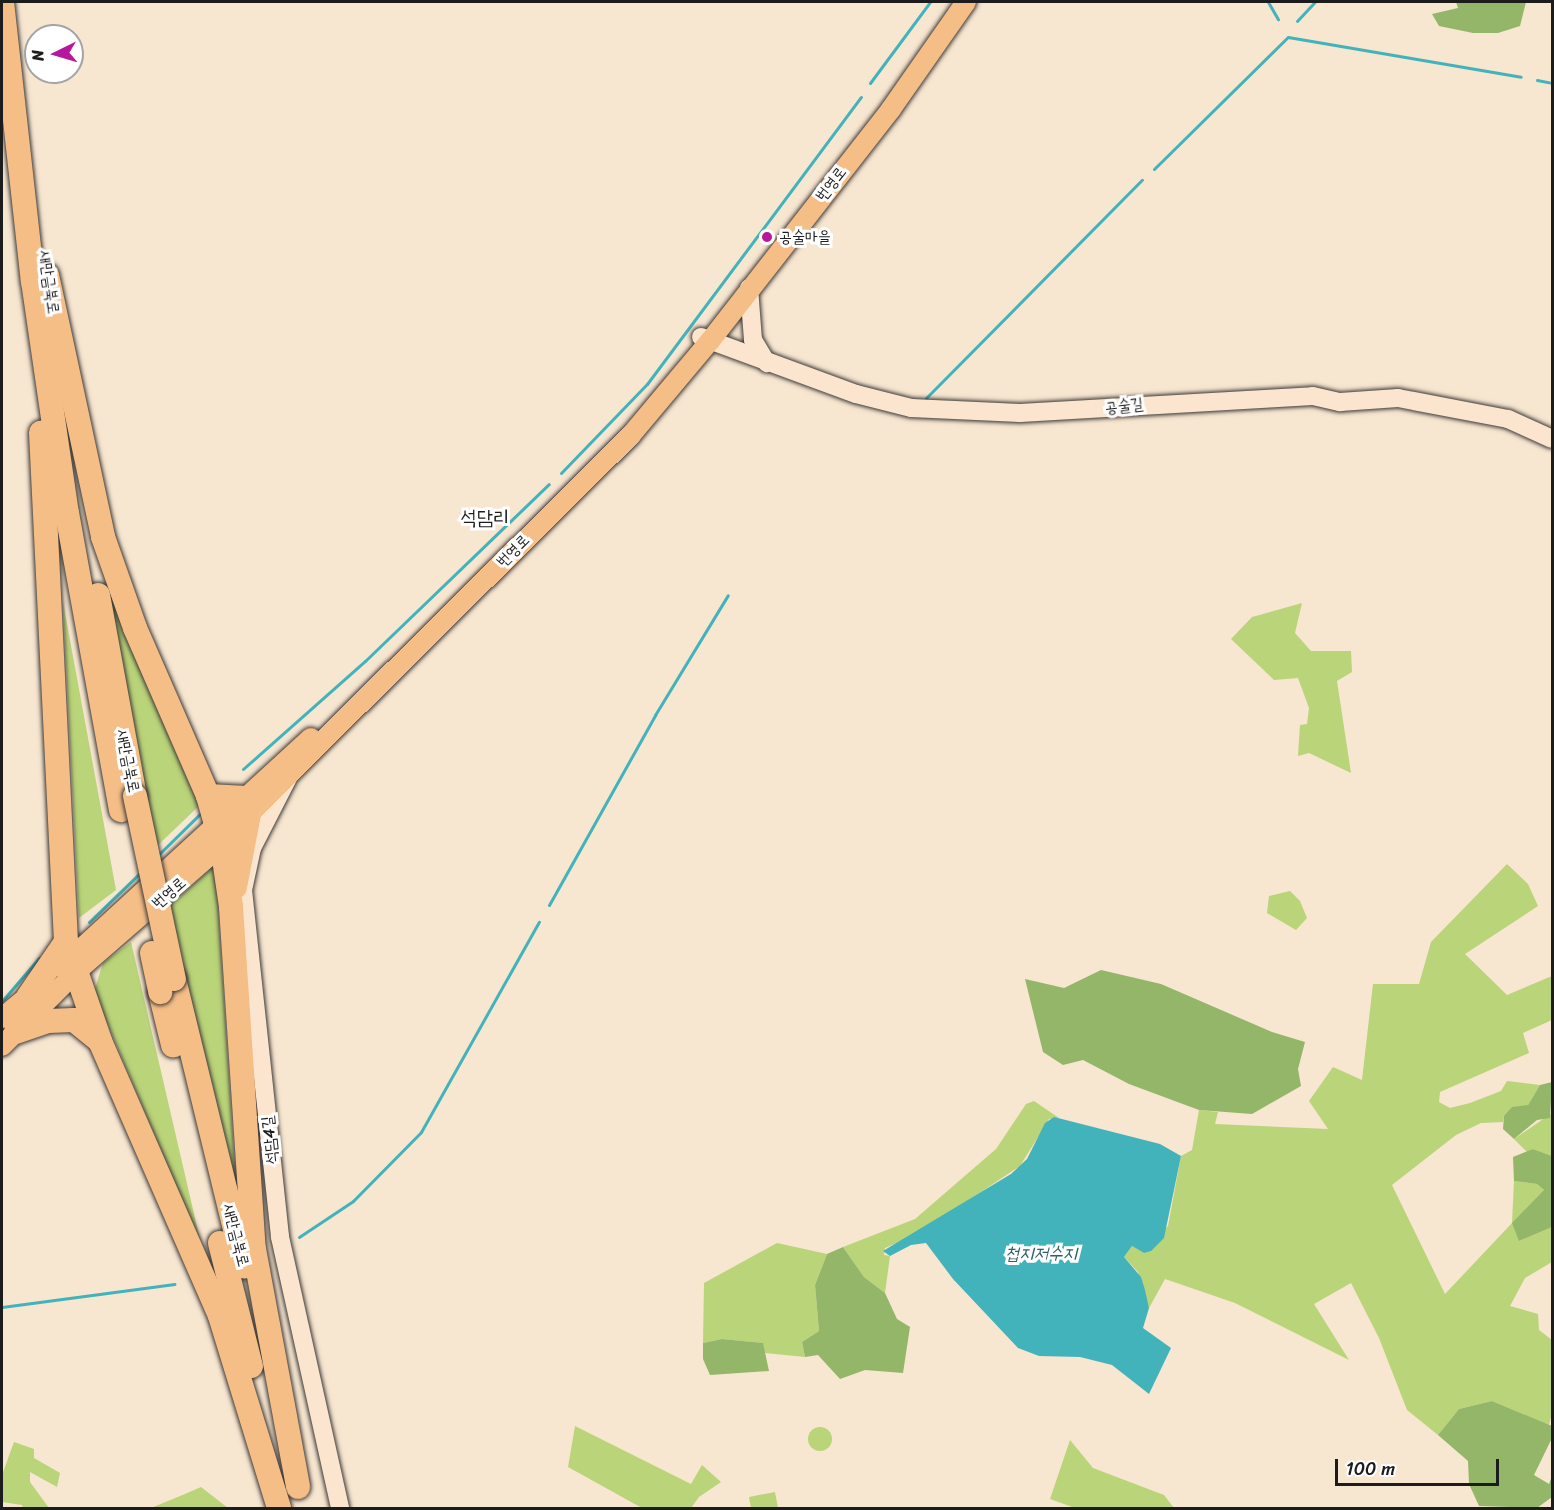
<!DOCTYPE html>
<meta charset="utf-8">
<style>
body{margin:0}
#map{position:relative;width:1554px;height:1510px;overflow:hidden;background:#f7e6d0;font-family:Sriracha,"Poor Story",sans-serif}
div>[style]{position:absolute}
.green>*{inset:0;background:#bad479}
.round{border-radius:50%}
.forest>*{inset:0;background:#93b669}
.water>*{inset:0;background:#43b3bb}
.stream>*{height:3px;margin:-1.5px;padding:0 1.5px;transform-origin:1.5px;border-radius:1.5px;background:#43b3bb}
.roads{filter:drop-shadow(0 0 2px #3d3a37) drop-shadow(0 0 2px #3d3a37)}
.secondary>*{height:18px;margin:-9px;padding:0 9px;transform-origin:9px;border-radius:9px;background:#fbe5cf}
.primary>*{height:20px;margin:-10px;padding:0 10px;transform-origin:10px;border-radius:10px;background:#f6be87}
.highway>*{height:24px;margin:-12px;padding:0 12px;transform-origin:12px;border-radius:12px;background:#f6be87}
.bridges{filter:drop-shadow(0 0 2px #3d3a37) drop-shadow(0 0 2px #3d3a37)}
.highway-bridge>*{height:24px;margin:-12px;padding:0 12px;transform-origin:12px;border-radius:12px;background:#f6be87}
.dots>*{width:16px;height:16px;translate:-50% -50%;box-sizing:border-box;border:3px solid #fff;border-radius:50%}
span{translate:-50% -50%;white-space:nowrap;text-align:center;line-height:1.15;-webkit-text-stroke:6px #fff;paint-order:stroke}
.street-label{font-size:16px;color:#1c1c1c}
.poi-label{font-size:16px;color:#1c1c1c}
.left{translate:0 -50%;text-align:left}
.water-label{font-size:18px;color:#2e6064;font-style:italic}
.quarter-label{font-size:20px;color:#1c1c1c}
.frame{position:absolute;inset:0;border:3px solid #1c1c1c;pointer-events:none}
.north{position:absolute;left:24px;top:24px;width:60px;height:60px;box-sizing:border-box;background:#fff;border:2px solid #a4a4a4;border-radius:50%;rotate:265deg;font-size:16px;font-weight:700;line-height:24px;text-align:center;color:#1c1c1c}
.north::after{content:'';display:block;margin:auto;width:21px;height:27px;background:#b5179e;clip-path:polygon(50% 0,100% 100%,50% 72%,0 100%)}
.scale{position:absolute;left:1335px;top:1459px;width:164px;height:27px;box-sizing:border-box;border:3px solid #1c1c1c;border-top:0;padding-left:8px;font-size:18px;line-height:21px;white-space:nowrap;color:#1c1c1c;-webkit-text-stroke:4px #fff;paint-order:stroke}
</style>
<div id="map">
<div class="green">
<i style="clip-path:polygon(104px 567px,203px 802px,155px 848px)"></i>
<i style="clip-path:polygon(63px 602px,116px 890px,79px 918px)"></i>
<i style="clip-path:polygon(1302px 603px,1295px 633px,1311px 651px,1351px 651px,1352px 672px,1337px 681px,1351px 773px,1309px 753px,1298px 756px,1300px 725px,1307px 724px,1309px 708px,1298px 678px,1274px 680px,1231px 639px,1252px 617px)"></i>
<i style="clip-path:polygon(217px 863px,219px 923px,238px 1216px,170px 906px)"></i>
<i style="clip-path:polygon(1507px 864px,1528px 884px,1538px 906px,1465px 954px,1507px 995px,1552px 976px,1552px 1020px,1523px 1033px,1529px 1053px,1440px 1092px,1439px 1102px,1450px 1108px,1470px 1103px,1501px 1091px,1507px 1081px,1540px 1085px,1528px 1105px,1504px 1116px,1503px 1122px,1481px 1123px,1456px 1135px,1392px 1185px,1445px 1294px,1512px 1223px,1514px 1181px,1537px 1184px,1544px 1190px,1519px 1241px,1552px 1227px,1552px 1262px,1525px 1278px,1510px 1306px,1538px 1314px,1539px 1330px,1552px 1340px,1552px 1413px,1549px 1425px,1492px 1401px,1459px 1409px,1438px 1435px,1407px 1410px,1379px 1338px,1351px 1283px,1314px 1304px,1349px 1360px,1235px 1303px,1165px 1279px,1149px 1308px,1138px 1272px,1124px 1257px,1132px 1246px,1144px 1253px,1168px 1226px,1181px 1156px,1192px 1150px,1199px 1110px,1218px 1112px,1215px 1124px,1328px 1129px,1309px 1101px,1333px 1067px,1362px 1080px,1373px 984px,1419px 984px,1431px 942px)"></i>
<i style="clip-path:polygon(1290px 891px,1300px 901px,1307px 918px,1296px 930px,1267px 913px,1269px 896px)"></i>
<i style="clip-path:polygon(131px 942px,201px 1244px,94px 992px,103px 963px)"></i>
<i style="clip-path:polygon(1034px 1101px,1059px 1118px,1049px 1119px,1020px 1166px,918px 1234px,885px 1248px,884px 1255px,890px 1256px,885px 1293px,864px 1277px,843px 1247px,915px 1219px,996px 1149px,1026px 1104px)"></i>
<i style="clip-path:polygon(1552px 1113px,1552px 1156px,1533px 1149px,1527px 1152px,1514px 1139px)"></i>
<i style="clip-path:polygon(777px 1243px,827px 1254px,815px 1285px,819px 1331px,802px 1342px,805px 1357px,765px 1353px,762px 1343px,722px 1339px,703px 1343px,704px 1283px)"></i>
<i style="clip-path:polygon(575px 1426px,691px 1484px,702px 1465px,721px 1482px,699px 1497px,691px 1508px,642px 1508px,568px 1467px)"></i>
<i class="round" style="left:808px;top:1427px;width:24px;height:24px"></i>
<i style="clip-path:polygon(1070px 1440px,1093px 1468px,1164px 1495px,1174px 1508px,1075px 1508px,1050px 1499px)"></i>
<i style="clip-path:polygon(14px 1442px,34px 1449px,34px 1458px,60px 1473px,57px 1487px,30px 1472px,30px 1482px,49px 1508px,23px 1508px,22px 1505px,2px 1502px,2px 1475px)"></i>
<i style="clip-path:polygon(201px 1487px,228px 1508px,151px 1508px,185px 1494px)"></i>
<i style="clip-path:polygon(775px 1492px,778px 1508px,751px 1508px,749px 1497px)"></i>
</div>
<div class="forest">
<i style="clip-path:polygon(1456px 2px,1526px 2px,1520px 26px,1498px 33px,1473px 33px,1439px 26px,1432px 14px,1458px 8px)"></i>
<i style="clip-path:polygon(1101px 970px,1161px 984px,1272px 1032px,1305px 1042px,1298px 1069px,1301px 1086px,1252px 1114px,1199px 1110px,1129px 1084px,1083px 1060px,1063px 1065px,1043px 1052px,1025px 979px,1064px 988px)"></i>
<i style="clip-path:polygon(1552px 1082px,1550px 1118px,1537px 1120px,1514px 1139px,1503px 1129px,1504px 1116px,1512px 1107px,1528px 1105px,1540px 1085px)"></i>
<i style="clip-path:polygon(1533px 1149px,1552px 1156px,1552px 1227px,1519px 1241px,1512px 1223px,1544px 1190px,1537px 1184px,1514px 1181px,1513px 1157px)"></i>
<i style="clip-path:polygon(843px 1247px,864px 1277px,885px 1293px,897px 1319px,910px 1327px,903px 1373px,865px 1370px,840px 1379px,818px 1355px,805px 1357px,802px 1342px,819px 1331px,815px 1285px,827px 1254px)"></i>
<i style="clip-path:polygon(722px 1339px,763px 1343px,769px 1371px,710px 1375px,703px 1359px,703px 1343px)"></i>
<i style="clip-path:polygon(1492px 1401px,1552px 1426px,1552px 1438px,1534px 1475px,1549px 1484px,1552px 1476px,1552px 1497px,1537px 1508px,1479px 1506px,1469px 1484px,1468px 1461px,1438px 1435px,1459px 1409px)"></i>
</div>
<div class="water">
<i style="clip-path:polygon(1054px 1117px,1160px 1144px,1181px 1156px,1164px 1238px,1151px 1251px,1144px 1253px,1132px 1246px,1124px 1257px,1141px 1277px,1145px 1290px,1149px 1308px,1143px 1328px,1171px 1348px,1149px 1394px,1112px 1365px,1080px 1357px,1039px 1356px,1018px 1348px,953px 1279px,926px 1243px,911px 1245px,890px 1256px,883px 1251px,1011px 1174px,1027px 1159px,1045px 1123px)"></i>
</div>
<div class="stream">
<i style="left:1268px;top:2px;width:20px;rotate:60deg"></i>
<i style="left:1297px;top:21px;width:26px;rotate:-47deg"></i>
<i style="left:1537px;top:80px;width:15px;rotate:11deg"></i>
<i style="left:870px;top:83px;width:101px;rotate:-53.5deg"></i>
<i style="left:1154px;top:169px;width:188px;rotate:-44.6deg"></i>
<i style="left:1288px;top:37px;width:236px;rotate:9.7deg"></i>
<i style="left:926px;top:398px;width:307px;rotate:-45.3deg"></i>
<i style="left:561px;top:473px;width:124px;rotate:-46deg"></i>
<i style="left:647px;top:384px;width:358px;rotate:-53.3deg"></i>
<i style="left:243px;top:769px;width:163px;rotate:-41.5deg"></i>
<i style="left:365px;top:661px;width:255px;rotate:-43.9deg"></i>
<i style="left:157px;top:856px;width:63px;rotate:-44.4deg"></i>
<i style="left:549px;top:905px;width:218px;rotate:-60.8deg"></i>
<i style="left:655px;top:715px;width:140px;rotate:-58.7deg"></i>
<i style="left:89px;top:922px;width:74px;rotate:-43.9deg"></i>
<i style="left:2px;top:1001px;width:57px;rotate:-49.3deg"></i>
<i style="left:299px;top:1237px;width:65px;rotate:-33.7deg"></i>
<i style="left:353px;top:1201px;width:97px;rotate:-45.4deg"></i>
<i style="left:421px;top:1132px;width:241px;rotate:-60.7deg"></i>
<i style="left:2px;top:1307px;width:174px;rotate:-7.6deg"></i>
</div>
<div class="roads">
<div class="secondary">
<i style="left:749px;top:288px;width:52px;rotate:85.6deg"></i>
<i style="left:753px;top:340px;width:27px;rotate:59deg"></i>
<i style="left:701px;top:337px;width:165px;rotate:20.2deg"></i>
<i style="left:856px;top:394px;width:57px;rotate:14.3deg"></i>
<i style="left:911px;top:408px;width:109px;rotate:2.6deg"></i>
<i style="left:1020px;top:413px;width:293px;rotate:-3.3deg"></i>
<i style="left:1313px;top:396px;width:28px;rotate:13deg"></i>
<i style="left:1340px;top:402px;width:58px;rotate:-3.9deg"></i>
<i style="left:1398px;top:398px;width:112px;rotate:10.8deg"></i>
<i style="left:1508px;top:419px;width:48px;rotate:24.4deg"></i>
<i style="left:289px;top:776px;width:81px;rotate:117.2deg"></i>
<i style="left:252px;top:848px;width:43px;rotate:102.1deg"></i>
<i style="left:243px;top:890px;width:349px;rotate:83.9deg"></i>
<i style="left:280px;top:1237px;width:278px;rotate:77.5deg"></i>
</div>
<div class="primary">
<i style="left:61px;top:967px;width:339px;rotate:-42.5deg"></i>
<i style="left:2px;top:1018px;width:48px;rotate:-40deg"></i>
<i style="left:2px;top:1046px;width:106px;rotate:-45deg"></i>
<i style="left:77px;top:971px;width:192px;rotate:-41deg"></i>
<i style="left:222px;top:845px;width:41px;rotate:-48.9deg"></i>
<i style="left:249px;top:814px;width:538px;rotate:-44.77deg"></i>
<i style="left:631px;top:435px;width:123px;rotate:-50deg"></i>
<i style="left:710px;top:341px;width:294px;rotate:-52deg"></i>
<i style="left:891px;top:109px;width:131px;rotate:-55deg"></i>
</div>
<div class="highway">
<i style="left:2px;top:2px;width:281px;rotate:83.7deg"></i>
<i style="left:33px;top:281px;width:234px;rotate:81.7deg"></i>
<i style="left:67px;top:513px;width:302px;rotate:79.7deg"></i>
<i style="left:47px;top:275px;width:268px;rotate:77.9deg"></i>
<i style="left:103px;top:537px;width:96px;rotate:70.6deg"></i>
<i style="left:135px;top:628px;width:183px;rotate:66.5deg"></i>
<i style="left:208px;top:796px;width:51px;rotate:74.1deg"></i>
<i style="left:222px;top:845px;width:63px;rotate:81.7deg"></i>
<i style="left:231px;top:907px;width:343px;rotate:86.2deg"></i>
<i style="left:254px;top:1249px;width:242px;rotate:79.5deg"></i>
<i style="left:98px;top:595px;width:204px;rotate:79.6deg"></i>
<i style="left:208px;top:796px;width:34px;rotate:3deg"></i>
<i style="left:235px;top:887px;width:74px;rotate:-79.1deg"></i>
<i style="left:66px;top:942px;width:105px;rotate:71deg"></i>
<i style="left:174px;top:979px;width:296px;rotate:76.3deg"></i>
<i style="left:160px;top:992px;width:55px;rotate:76.2deg"></i>
<i style="left:28px;top:997px;width:67px;rotate:-55.4deg"></i>
<i style="left:66px;top:942px;width:510px;rotate:-92.81deg"></i>
<i style="left:16px;top:1032px;width:34px;rotate:-19deg"></i>
<i style="left:48px;top:1021px;width:26px;rotate:-2deg"></i>
<i style="left:74px;top:1020px;width:33px;rotate:39deg"></i>
<i style="left:100px;top:1041px;width:300px;rotate:66.4deg"></i>
<i style="left:220px;top:1316px;width:201px;rotate:72.9deg"></i>
<i style="left:220px;top:1243px;width:127px;rotate:75.9deg"></i>
</div>
</div>
<div class="bridges">
<div class="highway-bridge">
<i style="left:135px;top:796px;width:187px;rotate:78deg"></i>
<i style="left:152px;top:953px;width:40px;rotate:78deg"></i>
</div>
</div>
<div class="dots">
<i style="left:767px;top:237px;background:#b5179e"></i>
</div>
<div class="street-label">
<span style="left:831px;top:184px;rotate:-52deg">번영로</span>
<span style="left:49px;top:282px;rotate:82deg">새만금북로</span>
<span style="left:1124px;top:406px;rotate:-7deg">공술길</span>
<span style="left:513px;top:551px;rotate:-45deg">번영로</span>
<span style="left:128px;top:761px;rotate:79deg">새만금북로</span>
<span style="left:169px;top:893px;rotate:-41deg">번영로</span>
<span style="left:270px;top:1140px;rotate:-96deg">석담4길</span>
<span style="left:236px;top:1235px;rotate:76deg">새만금북로</span>
</div>
<div class="poi-label">
<span class="left" style="left:779px;top:237px">공술마을</span>
</div>
<div class="water-label">
<span style="left:1041px;top:1253px">첩지저수지</span>
</div>
<div class="quarter-label">
<span style="left:485px;top:517px">석담리</span>
</div>
<div class="frame"></div>
<div class="north">N</div>
<div class="scale">100 m</div>
</div>
